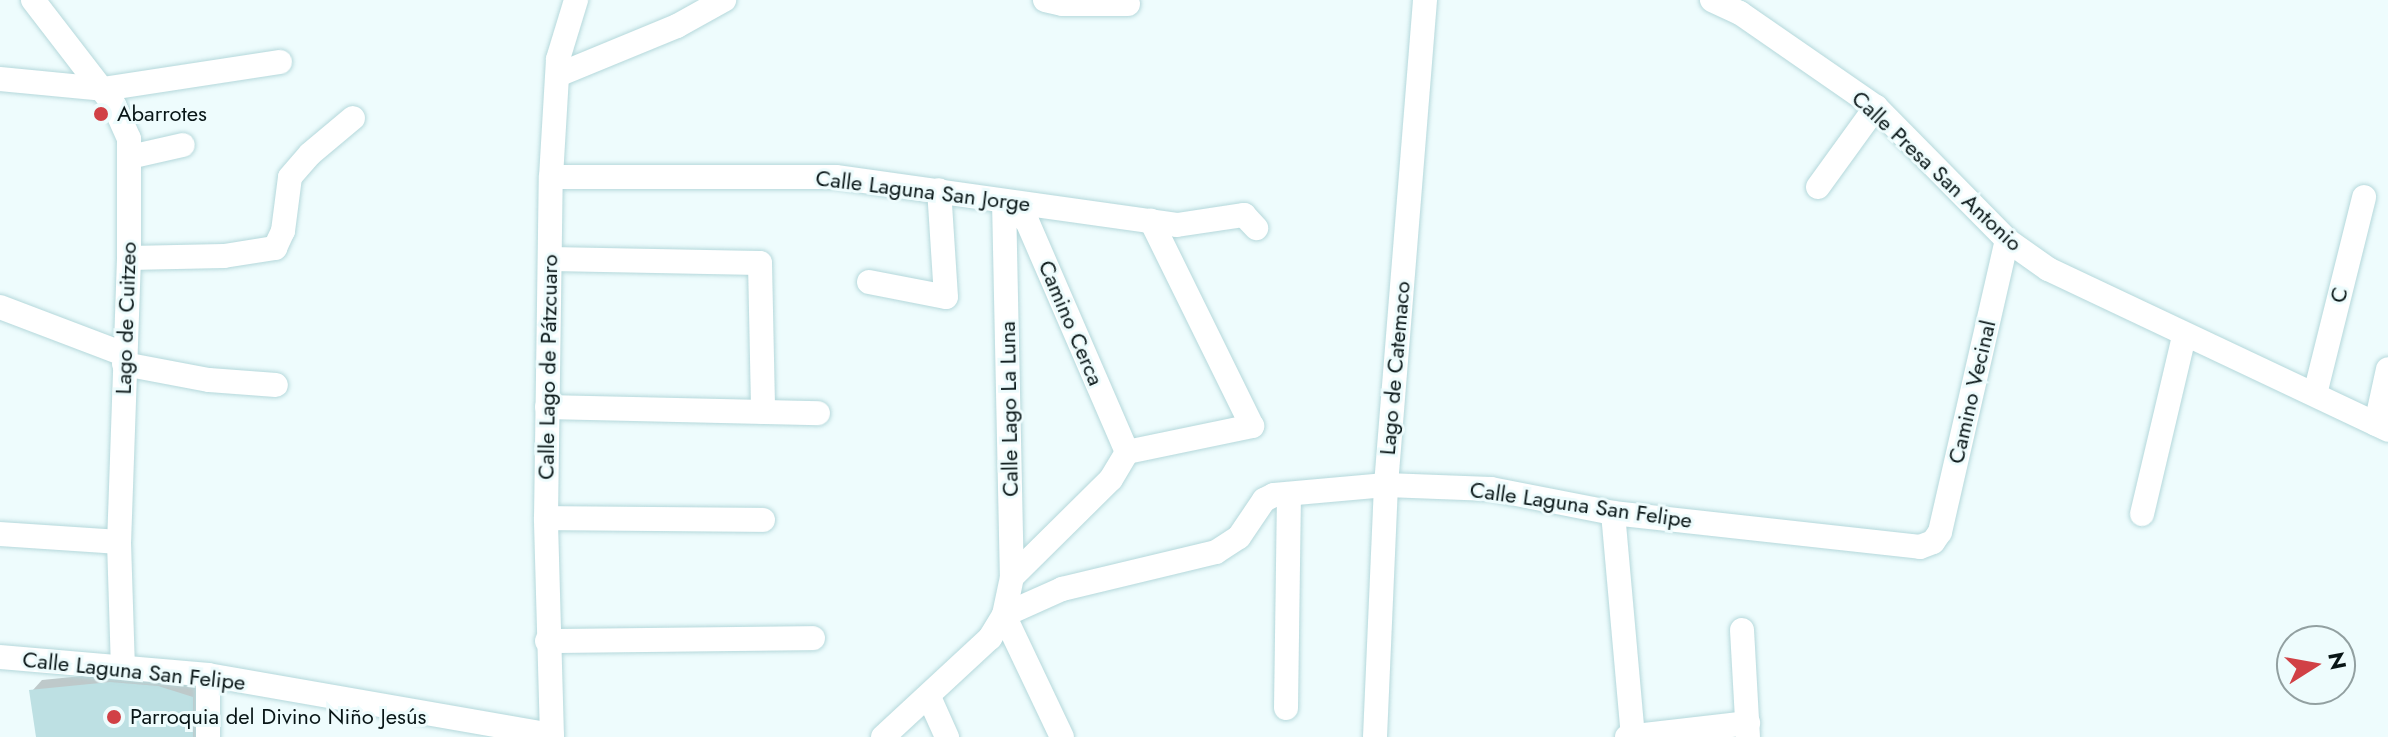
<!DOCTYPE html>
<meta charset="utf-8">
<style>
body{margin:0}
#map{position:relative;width:2388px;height:737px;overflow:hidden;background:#eefcfd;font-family:Jost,sans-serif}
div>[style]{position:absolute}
.shadow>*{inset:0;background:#0003}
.building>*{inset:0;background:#bde0e3}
.roads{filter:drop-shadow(0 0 2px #b5d8db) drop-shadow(0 0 2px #b5d8db)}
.minor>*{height:24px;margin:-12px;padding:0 12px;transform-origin:12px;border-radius:12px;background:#fff}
.dots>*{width:22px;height:22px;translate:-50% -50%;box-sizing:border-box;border:4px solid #eefcfd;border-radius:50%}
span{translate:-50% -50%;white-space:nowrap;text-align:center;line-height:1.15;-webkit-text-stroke:6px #eefcfd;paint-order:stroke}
.poi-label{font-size:22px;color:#081516}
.left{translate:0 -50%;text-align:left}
.street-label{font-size:22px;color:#081516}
.north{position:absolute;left:2276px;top:625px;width:80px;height:80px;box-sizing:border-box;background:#eefcfd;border:2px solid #92a0a1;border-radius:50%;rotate:79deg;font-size:22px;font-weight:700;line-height:32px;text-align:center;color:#081516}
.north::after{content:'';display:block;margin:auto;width:28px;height:36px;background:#d14146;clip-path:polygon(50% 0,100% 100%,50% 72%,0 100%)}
</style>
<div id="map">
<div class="shadow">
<i style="clip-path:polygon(122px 672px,203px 686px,205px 737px,38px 737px,32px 691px,42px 680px)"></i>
</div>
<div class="building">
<i style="clip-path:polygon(110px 682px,158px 686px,193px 697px,193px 737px,36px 737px,29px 690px)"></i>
</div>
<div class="roads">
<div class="minor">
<i style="left:33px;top:0;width:133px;rotate:52.4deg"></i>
<i style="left:114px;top:105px;width:37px;rotate:66deg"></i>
<i style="left:129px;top:139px;width:119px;rotate:90deg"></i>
<i style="left:129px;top:258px;width:284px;rotate:92deg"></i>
<i style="left:119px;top:542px;width:125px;rotate:88.2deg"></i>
<i style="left:1045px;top:0;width:18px;rotate:13deg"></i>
<i style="left:1063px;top:4px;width:65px"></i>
<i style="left:1712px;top:0;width:31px;rotate:25deg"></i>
<i style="left:1740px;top:13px;width:165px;rotate:34.7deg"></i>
<i style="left:1876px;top:107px;width:187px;rotate:45.4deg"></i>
<i style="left:2007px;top:240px;width:50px;rotate:35.3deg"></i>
<i style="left:2048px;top:269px;width:376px;rotate:25.3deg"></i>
<i style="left:558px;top:75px;width:129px;rotate:-22.4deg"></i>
<i style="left:677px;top:26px;width:54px;rotate:-29deg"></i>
<i style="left:0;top:79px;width:103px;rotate:5.5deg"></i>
<i style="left:103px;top:89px;width:179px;rotate:-8.7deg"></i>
<i style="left:130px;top:157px;width:54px;rotate:-12.8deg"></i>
<i style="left:551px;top:177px;width:285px"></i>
<i style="left:836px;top:177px;width:344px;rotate:8deg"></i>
<i style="left:1177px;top:225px;width:68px;rotate:-8.5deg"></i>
<i style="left:1244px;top:215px;width:18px;rotate:47deg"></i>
<i style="left:1818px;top:187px;width:99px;rotate:-54.1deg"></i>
<i style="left:1004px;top:201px;width:376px;rotate:88.8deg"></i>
<i style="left:1012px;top:577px;width:39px;rotate:102deg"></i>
<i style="left:1004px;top:615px;width:135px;rotate:64.6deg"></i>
<i style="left:1004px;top:202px;width:30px;rotate:40deg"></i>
<i style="left:1027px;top:221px;width:252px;rotate:66.6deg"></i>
<i style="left:129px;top:258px;width:95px;rotate:-1.2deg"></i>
<i style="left:224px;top:256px;width:52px;rotate:-8.9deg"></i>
<i style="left:275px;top:248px;width:19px;rotate:-65deg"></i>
<i style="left:283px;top:231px;width:54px;rotate:-82.6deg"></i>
<i style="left:290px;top:177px;width:30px;rotate:-49deg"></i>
<i style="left:310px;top:154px;width:56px;rotate:-39.9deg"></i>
<i style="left:550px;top:259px;width:210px;rotate:1.1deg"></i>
<i style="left:760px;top:263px;width:149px;rotate:88.8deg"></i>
<i style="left:869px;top:282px;width:78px;rotate:11deg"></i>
<i style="left:946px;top:297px;width:107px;rotate:-93.7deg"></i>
<i style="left:0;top:307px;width:133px;rotate:20.8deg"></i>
<i style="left:124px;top:364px;width:86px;rotate:10.7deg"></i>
<i style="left:209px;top:380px;width:67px;rotate:4.3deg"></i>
<i style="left:2315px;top:394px;width:203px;rotate:-76deg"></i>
<i style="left:547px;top:407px;width:271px;rotate:1.3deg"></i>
<i style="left:2376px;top:424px;width:56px;rotate:-77.7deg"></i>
<i style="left:1613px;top:513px;width:225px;rotate:84.9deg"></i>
<i style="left:2142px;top:514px;width:182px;rotate:-76.7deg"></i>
<i style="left:546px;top:518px;width:217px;rotate:0.5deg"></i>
<i style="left:0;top:534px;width:119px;rotate:3.8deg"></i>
<i style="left:1012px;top:577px;width:139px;rotate:-44.7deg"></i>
<i style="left:1111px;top:479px;width:31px;rotate:-59deg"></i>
<i style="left:1127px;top:452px;width:128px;rotate:-11.7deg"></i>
<i style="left:1252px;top:426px;width:229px;rotate:-116.2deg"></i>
<i style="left:1742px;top:630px;width:107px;rotate:86.8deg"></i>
<i style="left:547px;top:641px;width:266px;rotate:-0.6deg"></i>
<i style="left:0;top:657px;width:209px;rotate:4.9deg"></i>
<i style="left:208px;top:675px;width:349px;rotate:9.9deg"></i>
<i style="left:929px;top:697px;width:44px;rotate:65.8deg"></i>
<i style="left:1286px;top:708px;width:214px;rotate:-89.2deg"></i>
<i style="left:208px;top:737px;width:62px;rotate:-90deg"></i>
<i style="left:552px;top:737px;width:219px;rotate:-91.6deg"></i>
<i style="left:546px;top:518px;width:341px;rotate:-89.2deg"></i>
<i style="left:551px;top:177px;width:118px;rotate:-86.6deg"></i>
<i style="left:558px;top:59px;width:62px;rotate:-73deg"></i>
<i style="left:883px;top:737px;width:146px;rotate:-42.8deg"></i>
<i style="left:990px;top:638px;width:27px;rotate:-59deg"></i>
<i style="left:1004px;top:615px;width:64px;rotate:-24.1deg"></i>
<i style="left:1062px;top:589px;width:158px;rotate:-13.5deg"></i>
<i style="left:1216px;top:552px;width:27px;rotate:-33deg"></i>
<i style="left:1239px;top:537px;width:45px;rotate:-56deg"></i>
<i style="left:1264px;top:500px;width:11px;rotate:-27deg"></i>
<i style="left:1274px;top:495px;width:112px;rotate:-5.1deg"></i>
<i style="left:1386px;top:485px;width:105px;rotate:2.2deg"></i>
<i style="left:1491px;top:489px;width:124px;rotate:11.1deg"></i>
<i style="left:1613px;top:513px;width:309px;rotate:6.3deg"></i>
<i style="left:1920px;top:547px;width:14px;rotate:-21deg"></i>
<i style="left:1933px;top:542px;width:12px;rotate:-55deg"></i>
<i style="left:1940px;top:532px;width:300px;rotate:-77.1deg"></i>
<i style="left:1375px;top:737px;width:252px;rotate:-87.5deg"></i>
<i style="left:1386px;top:485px;width:487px;rotate:-85.4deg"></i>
<i style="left:1627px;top:737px;width:122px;rotate:-6.6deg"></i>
</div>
</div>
<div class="dots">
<i style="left:101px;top:114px;background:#d14146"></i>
<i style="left:114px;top:717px;background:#d14146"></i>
</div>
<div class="poi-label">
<span class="left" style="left:117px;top:114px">Abarrotes</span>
<span class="left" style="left:130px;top:717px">Parroquia del Divino Niño Jesús</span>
</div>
<div class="street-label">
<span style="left:1937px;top:171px;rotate:43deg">Calle Presa San Antonio</span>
<span style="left:923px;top:191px;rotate:7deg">Calle Laguna San Jorge</span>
<span style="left:2339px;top:295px;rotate:-76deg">C</span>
<span style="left:126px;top:318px;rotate:-88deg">Lago de Cuitzeo</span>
<span style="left:1071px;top:323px;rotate:67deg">Camino Cerca</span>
<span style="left:548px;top:367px;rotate:-89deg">Calle Lago de Pátzcuaro</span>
<span style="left:1395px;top:368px;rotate:-85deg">Lago de Catemaco</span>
<span style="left:1972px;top:392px;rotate:-77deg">Camino Vecinal</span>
<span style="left:1009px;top:409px;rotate:-91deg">Calle Lago La Luna</span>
<span style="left:1581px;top:505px;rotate:8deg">Calle Laguna San Felipe</span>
<span style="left:134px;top:671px;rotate:6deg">Calle Laguna San Felipe</span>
</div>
<div class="north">N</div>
</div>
